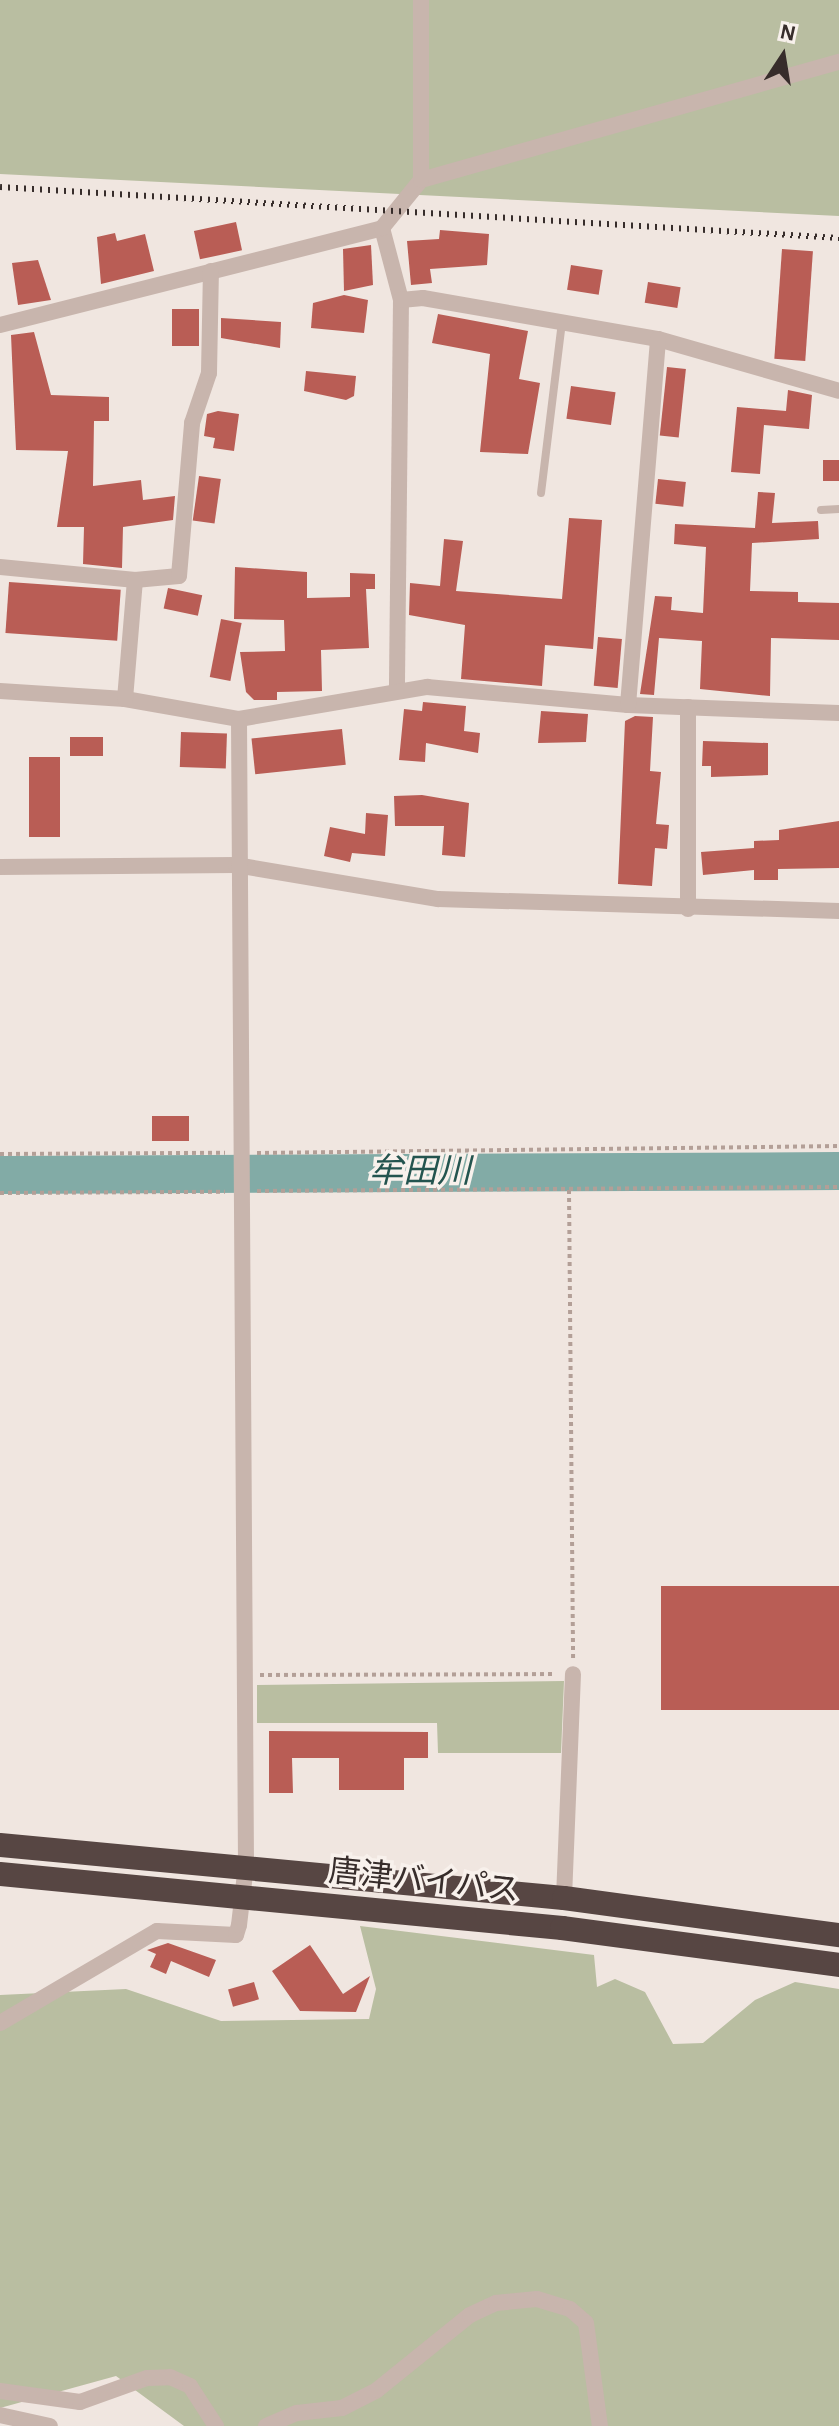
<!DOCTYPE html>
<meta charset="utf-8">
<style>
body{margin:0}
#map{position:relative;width:839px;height:2426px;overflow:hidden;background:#f0e6e0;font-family:"Alegreya Sans","Noto Sans JP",sans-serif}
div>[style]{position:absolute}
.green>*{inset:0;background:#b9bea1}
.river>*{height:38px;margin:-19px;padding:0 19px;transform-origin:19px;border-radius:19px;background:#82aba6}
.building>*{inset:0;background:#b95d55;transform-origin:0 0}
.path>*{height:4px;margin-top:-2px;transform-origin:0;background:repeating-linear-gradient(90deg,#b39f97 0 4px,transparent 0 8px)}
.lane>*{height:8px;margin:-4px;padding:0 4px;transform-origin:4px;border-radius:4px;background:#c8b5ad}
.street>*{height:16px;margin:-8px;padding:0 8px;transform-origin:8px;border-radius:8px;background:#c8b5ad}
.highway>*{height:24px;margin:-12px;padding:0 12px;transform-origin:12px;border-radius:12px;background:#574643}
.rail>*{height:6px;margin-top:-3px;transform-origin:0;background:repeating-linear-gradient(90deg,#372d2b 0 2px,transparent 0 8px)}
span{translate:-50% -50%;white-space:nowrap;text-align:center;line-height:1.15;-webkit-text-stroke:7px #f8f1ec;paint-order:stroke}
.street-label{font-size:32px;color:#372d2b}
.water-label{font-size:34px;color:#24544f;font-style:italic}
.north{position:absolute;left:743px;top:16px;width:80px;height:80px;-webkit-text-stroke:6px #f8f1ec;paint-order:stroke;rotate:12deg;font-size:22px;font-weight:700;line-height:32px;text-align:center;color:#372d2b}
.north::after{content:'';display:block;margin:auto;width:28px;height:36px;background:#372d2b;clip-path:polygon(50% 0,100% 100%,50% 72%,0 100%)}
</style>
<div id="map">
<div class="green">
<i style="clip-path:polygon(0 0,839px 0,839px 216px,0 174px)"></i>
<i style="clip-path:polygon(564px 1681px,561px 1753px,438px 1753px,437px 1723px,257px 1723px,257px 1685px)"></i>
<i style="clip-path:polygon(360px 1926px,594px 1955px,597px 1987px,615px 1979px,645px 1992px,673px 2044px,703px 2043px,755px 2000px,795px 1982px,839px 1989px,839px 2426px,184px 2426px,116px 2376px,0 2408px,0 1995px,126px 1989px,221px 2021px,369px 2019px,376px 1989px)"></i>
</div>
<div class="river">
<i style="left:0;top:1175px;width:839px;rotate:-0.27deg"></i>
</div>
<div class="building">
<i style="left:236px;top:222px;width:29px;height:43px;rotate:78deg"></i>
<i style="clip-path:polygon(440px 230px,489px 234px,487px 265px,430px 269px,432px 283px,411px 285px,407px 241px,439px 239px)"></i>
<i style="clip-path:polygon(115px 233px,117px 241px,145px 234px,154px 271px,101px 284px,97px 237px)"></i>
<i style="clip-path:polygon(371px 245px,373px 285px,344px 291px,343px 249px)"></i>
<i style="left:782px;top:249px;width:31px;height:110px;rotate:4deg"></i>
<i style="clip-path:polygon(38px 260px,51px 300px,18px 305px,12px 263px)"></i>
<i style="left:571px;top:265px;width:32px;height:25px;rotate:9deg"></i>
<i style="left:648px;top:282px;width:33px;height:21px;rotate:9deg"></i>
<i style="clip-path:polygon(344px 295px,368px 300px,364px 333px,311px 328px,313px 303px)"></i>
<i style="left:172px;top:309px;width:27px;height:37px"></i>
<i style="clip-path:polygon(438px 314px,528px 331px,519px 379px,540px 383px,528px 454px,480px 452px,490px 354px,432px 343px)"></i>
<i style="clip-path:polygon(221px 318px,281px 322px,280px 348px,221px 338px)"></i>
<i style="clip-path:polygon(34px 332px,51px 395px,109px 397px,109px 421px,94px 421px,93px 486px,141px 480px,143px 500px,175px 496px,173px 520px,123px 527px,122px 568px,83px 564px,84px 527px,57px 527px,68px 451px,16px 450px,11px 335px)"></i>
<i style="left:667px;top:367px;width:19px;height:69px;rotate:6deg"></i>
<i style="clip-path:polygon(306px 371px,356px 376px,354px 396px,346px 400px,304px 391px)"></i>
<i style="left:571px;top:386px;width:45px;height:33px;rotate:8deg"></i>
<i style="clip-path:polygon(788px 390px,812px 395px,809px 429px,764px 425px,760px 474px,731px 472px,737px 407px,786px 411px)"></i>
<i style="clip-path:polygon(218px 411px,239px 414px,234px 451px,213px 448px,215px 438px,204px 436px,207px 414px)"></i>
<i style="left:823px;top:460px;width:16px;height:21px"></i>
<i style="left:199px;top:476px;width:22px;height:45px;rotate:8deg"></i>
<i style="left:658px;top:479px;width:28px;height:25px;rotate:6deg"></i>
<i style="clip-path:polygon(758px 492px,775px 493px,772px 523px,818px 521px,819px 539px,752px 543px,750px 591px,798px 592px,798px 602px,839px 603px,839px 640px,771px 638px,770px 696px,700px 689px,702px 641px,659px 638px,654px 695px,640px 694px,655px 596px,672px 597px,671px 610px,703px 613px,706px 547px,674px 544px,675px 524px,755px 528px)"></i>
<i style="clip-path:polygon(569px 518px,602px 520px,593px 649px,545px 645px,542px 686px,461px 679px,465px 625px,409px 615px,410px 583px,440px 586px,444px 539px,463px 541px,456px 591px,562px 599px)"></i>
<i style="clip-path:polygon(235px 567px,307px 572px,307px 598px,350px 597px,350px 573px,375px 574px,375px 589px,366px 589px,369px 648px,321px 650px,322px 691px,277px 692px,277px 700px,254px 700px,246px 692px,240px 652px,285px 651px,284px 620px,234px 619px)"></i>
<i style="left:9px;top:582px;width:112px;height:51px;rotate:4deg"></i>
<i style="left:168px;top:588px;width:35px;height:21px;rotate:12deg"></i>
<i style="left:221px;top:619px;width:21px;height:59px;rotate:11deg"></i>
<i style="left:598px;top:637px;width:24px;height:49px;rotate:5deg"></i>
<i style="clip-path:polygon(423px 702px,466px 706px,464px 731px,480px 733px,478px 753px,426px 743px,425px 762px,399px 760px,404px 709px,422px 711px)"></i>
<i style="clip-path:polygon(541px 711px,588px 714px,586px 742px,538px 743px)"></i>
<i style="clip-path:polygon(635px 716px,653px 717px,650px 771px,661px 772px,656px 824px,669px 825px,667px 849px,655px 848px,652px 886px,618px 884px,625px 721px)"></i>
<i style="left:342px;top:729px;width:36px;height:91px;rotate:84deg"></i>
<i style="left:181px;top:732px;width:46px;height:35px;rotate:2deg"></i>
<i style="left:70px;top:737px;width:33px;height:19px"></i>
<i style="clip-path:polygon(703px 741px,768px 743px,768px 775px,711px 777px,711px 766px,702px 766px)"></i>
<i style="left:29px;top:757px;width:31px;height:80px"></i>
<i style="clip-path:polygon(422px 795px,469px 803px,465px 857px,442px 855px,444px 826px,395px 826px,394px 796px)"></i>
<i style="clip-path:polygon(366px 813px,388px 815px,385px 856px,352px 853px,350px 862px,324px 856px,330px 827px,365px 834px)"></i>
<i style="clip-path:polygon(839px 821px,839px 868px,778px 869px,778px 880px,754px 880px,754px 870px,703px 875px,701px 852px,754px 848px,754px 841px,779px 840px,779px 830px)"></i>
<i style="left:152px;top:1116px;width:37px;height:25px"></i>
<i style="left:839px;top:1586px;width:124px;height:178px;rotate:90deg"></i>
<i style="clip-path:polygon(269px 1731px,428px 1732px,428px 1758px,404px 1758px,404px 1790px,339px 1790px,339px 1758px,292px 1758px,293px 1793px,269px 1793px)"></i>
<i style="clip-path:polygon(168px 1943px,216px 1960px,209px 1977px,171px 1961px,166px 1974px,150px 1967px,156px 1954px,147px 1950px)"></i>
<i style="clip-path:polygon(310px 1945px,343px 1994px,370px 1976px,356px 2012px,300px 2011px,272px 1971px)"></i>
<i style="left:254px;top:1982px;width:18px;height:27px;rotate:74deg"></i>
</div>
<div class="path">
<i style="left:257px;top:1153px;width:582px;rotate:-0.69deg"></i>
<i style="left:0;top:1154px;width:225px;rotate:-0.3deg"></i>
<i style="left:569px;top:1190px;width:469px;rotate:89.5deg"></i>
<i style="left:257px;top:1191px;width:582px;rotate:-0.39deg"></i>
<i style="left:0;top:1193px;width:225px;rotate:-0.3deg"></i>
<i style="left:260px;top:1675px;width:295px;rotate:-0.2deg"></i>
</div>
<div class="lane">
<i style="left:541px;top:493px;width:171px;rotate:-83deg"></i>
<i style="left:821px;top:510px;width:18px;rotate:-3deg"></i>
</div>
<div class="street">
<i style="left:421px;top:180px;width:434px;rotate:-15.8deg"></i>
<i style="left:382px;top:228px;width:74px;rotate:75.2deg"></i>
<i style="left:401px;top:300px;width:391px;rotate:90.6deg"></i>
<i style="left:401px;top:300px;width:22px;rotate:-5deg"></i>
<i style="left:423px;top:298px;width:239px;rotate:9.9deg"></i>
<i style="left:658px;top:339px;width:188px;rotate:16deg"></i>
<i style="left:0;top:325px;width:394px;rotate:-14.2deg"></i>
<i style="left:382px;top:228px;width:62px;rotate:-50.9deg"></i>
<i style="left:421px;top:180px;width:180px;rotate:-90deg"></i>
<i style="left:0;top:567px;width:136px;rotate:5.5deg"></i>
<i style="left:135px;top:580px;width:44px;rotate:-5.2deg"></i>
<i style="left:179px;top:576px;width:154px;rotate:-85.1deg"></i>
<i style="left:192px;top:423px;width:53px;rotate:-71.2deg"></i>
<i style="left:209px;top:373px;width:102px;rotate:-88.9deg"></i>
<i style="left:0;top:691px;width:125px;rotate:3.7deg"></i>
<i style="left:125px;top:699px;width:116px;rotate:10deg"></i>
<i style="left:239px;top:719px;width:191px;rotate:-9.7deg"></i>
<i style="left:427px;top:687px;width:202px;rotate:5.1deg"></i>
<i style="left:628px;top:705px;width:211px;rotate:2.2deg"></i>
<i style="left:125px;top:699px;width:119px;rotate:-85.2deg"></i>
<i style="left:628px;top:705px;width:367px;rotate:-85.3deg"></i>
<i style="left:688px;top:707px;width:202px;rotate:90deg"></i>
<i style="left:0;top:867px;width:236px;rotate:-0.5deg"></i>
<i style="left:236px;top:865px;width:205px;rotate:9.6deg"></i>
<i style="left:438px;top:899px;width:401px;rotate:1.7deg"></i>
<i style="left:564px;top:1898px;width:224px;rotate:-87.7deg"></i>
<i style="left:0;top:2023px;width:182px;rotate:-30.4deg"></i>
<i style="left:157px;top:1931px;width:79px;rotate:2.9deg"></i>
<i style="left:236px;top:1935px;width:10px;rotate:-73deg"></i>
<i style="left:239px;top:1925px;width:60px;rotate:-83.3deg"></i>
<i style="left:246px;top:1865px;width:1146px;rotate:-90.35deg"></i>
<i style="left:0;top:2391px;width:81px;rotate:7.8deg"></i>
<i style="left:80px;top:2402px;width:71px;rotate:-19.7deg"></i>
<i style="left:147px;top:2378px;width:23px;rotate:-2deg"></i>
<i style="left:170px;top:2377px;width:22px;rotate:24deg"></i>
<i style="left:190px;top:2386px;width:48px;rotate:57deg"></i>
<i style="left:0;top:2415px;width:51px;rotate:12.4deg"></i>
<i style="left:266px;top:2426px;width:34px;rotate:-23deg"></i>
<i style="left:297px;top:2413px;width:45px;rotate:-6.3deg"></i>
<i style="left:342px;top:2408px;width:39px;rotate:-27deg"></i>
<i style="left:377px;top:2390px;width:119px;rotate:-38.9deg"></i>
<i style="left:470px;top:2315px;width:29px;rotate:-25deg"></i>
<i style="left:496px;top:2303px;width:41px;rotate:-5.6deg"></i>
<i style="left:537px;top:2299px;width:34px;rotate:17deg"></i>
<i style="left:570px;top:2309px;width:21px;rotate:41deg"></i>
<i style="left:586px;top:2323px;width:104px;rotate:82.3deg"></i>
</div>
<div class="highway">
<i style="left:0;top:1845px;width:566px;rotate:5.37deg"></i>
<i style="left:564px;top:1898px;width:277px;rotate:7.7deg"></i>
<i style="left:0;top:1874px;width:565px;rotate:5.49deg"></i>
<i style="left:562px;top:1928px;width:279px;rotate:7.6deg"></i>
</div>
<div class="rail">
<i style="left:0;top:187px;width:841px;rotate:3.48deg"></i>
</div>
<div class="street-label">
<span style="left:424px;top:1881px;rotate:6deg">唐津バイパス</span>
</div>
<div class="water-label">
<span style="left:420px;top:1173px">牟田川</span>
</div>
<div class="north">N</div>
</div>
